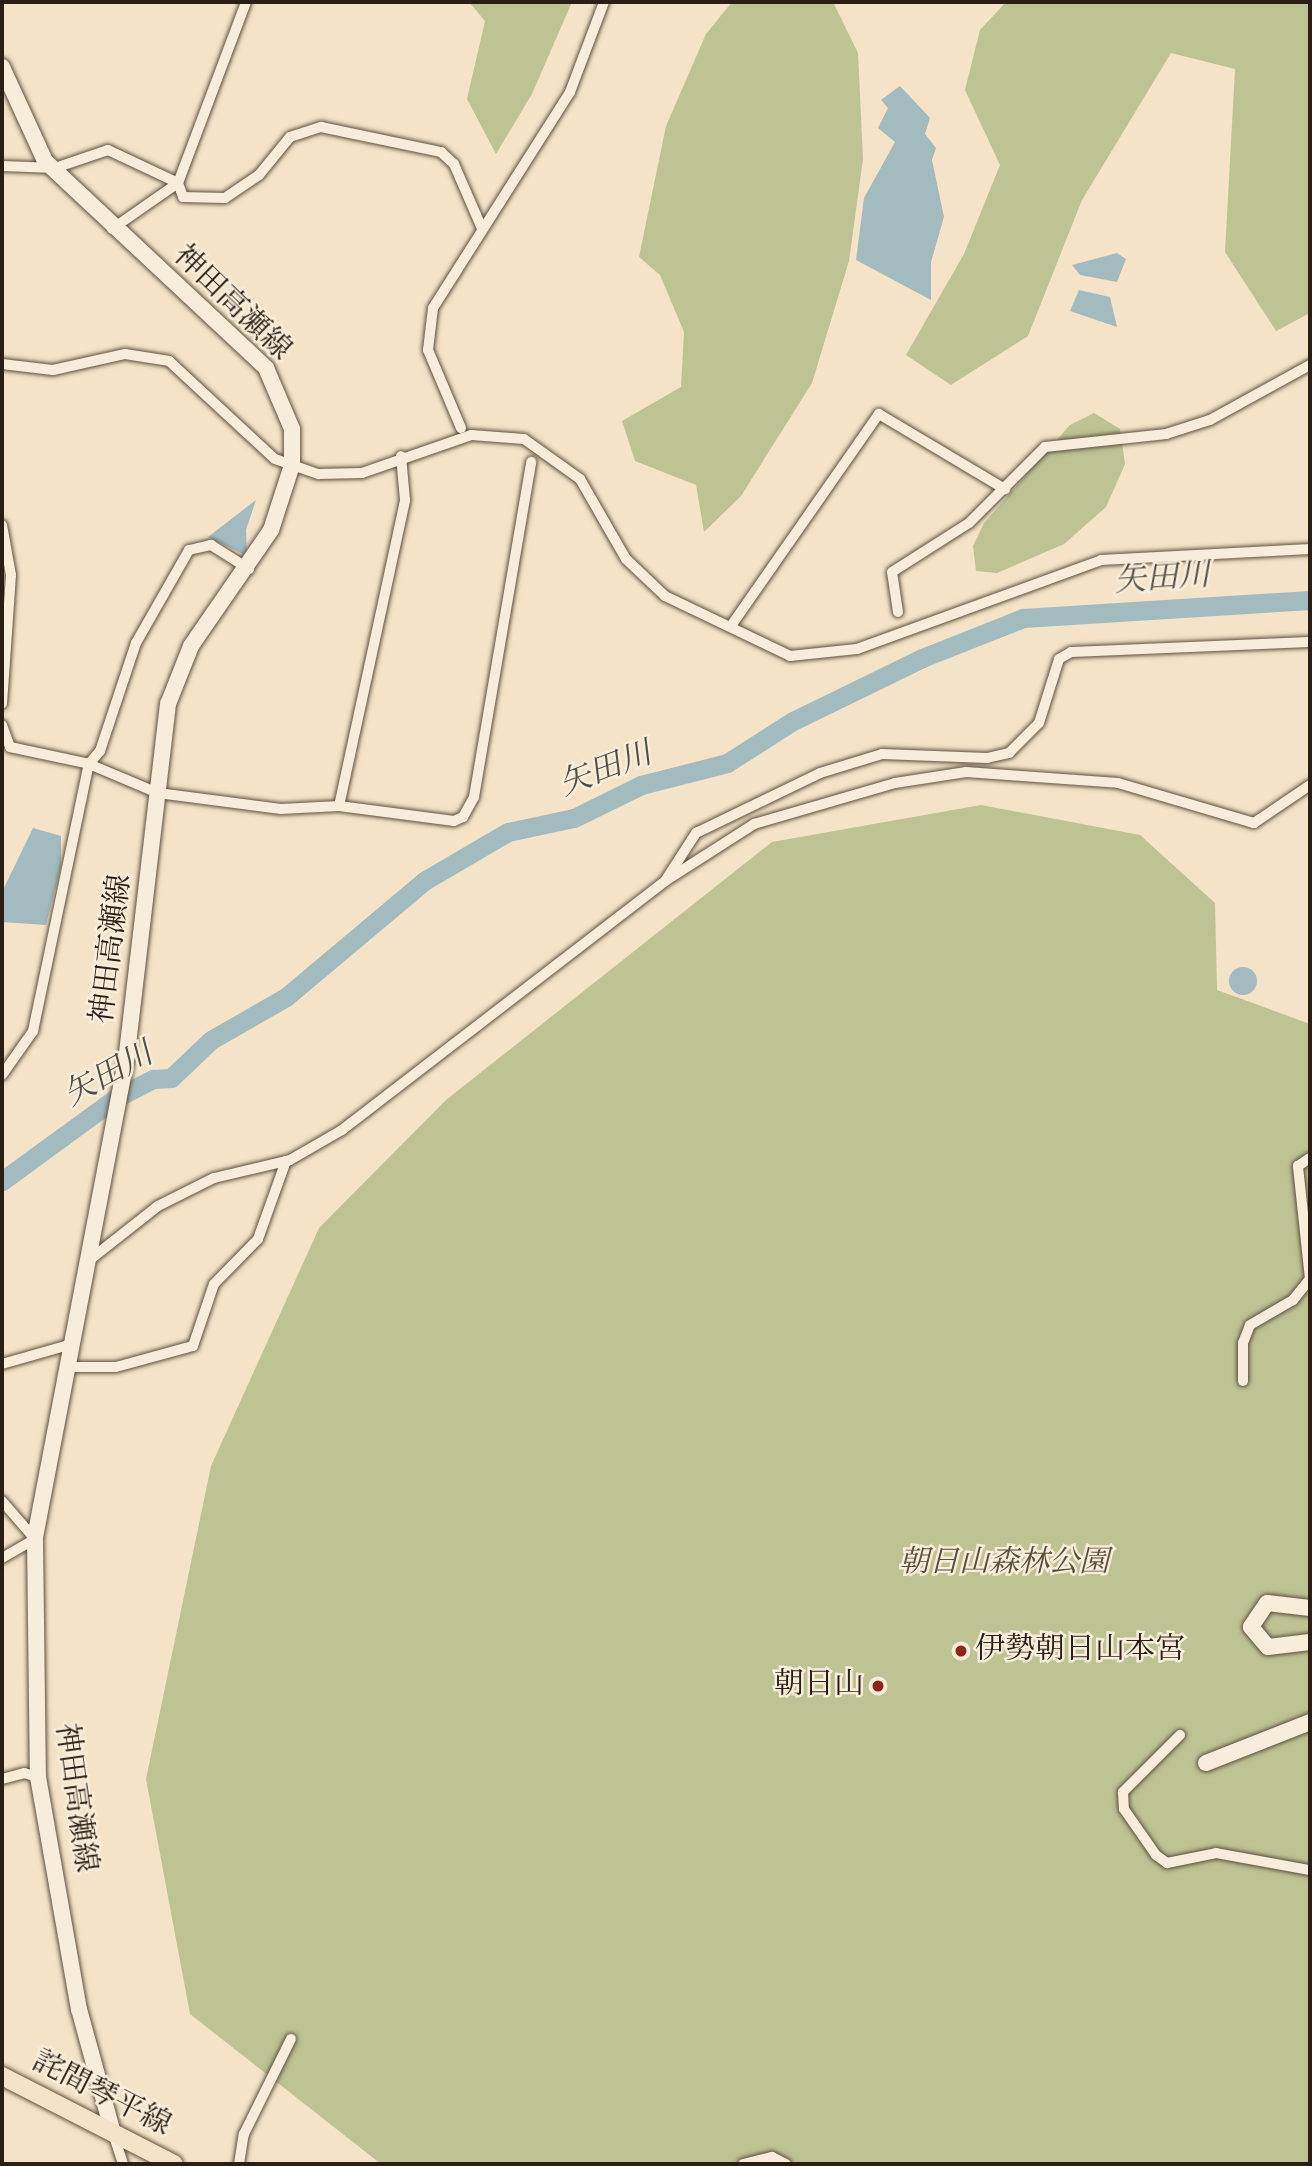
<!DOCTYPE html>
<meta charset="utf-8">
<style>
body{margin:0}
#map{position:relative;width:1312px;height:2166px;overflow:hidden;background:#f4e3c6;font-family:"Sorts Mill Goudy","Noto Serif JP",serif}
div>[style]{position:absolute}
.green>*{inset:0;background:#bec393}
.water>*{inset:0;background:#a1bbbf}
.round{border-radius:50%}
.river>*{height:19px;margin:-9.5px;padding:0 9.5px;transform-origin:9.5px;border-radius:9.5px;background:#a1bbbf}
.roads{filter:drop-shadow(0 0 2px #5d5041) drop-shadow(0 0 2px #5d5041)}
.street>*{height:10px;margin:-5px;padding:0 5px;transform-origin:5px;border-radius:5px;background:#f8edda}
.secondary>*{height:16px;margin:-8px;padding:0 8px;transform-origin:8px;border-radius:8px;background:#f8edda}
.primary>*{height:18px;margin:-9px;padding:0 9px;transform-origin:9px;border-radius:9px;background:#f4e3c6}
.dots>*{width:19px;height:19px;translate:-50% -50%;box-sizing:border-box;border:4px solid #f8edda;border-radius:50%}
span{translate:-50% -50%;white-space:nowrap;text-align:center;line-height:1.15;-webkit-text-stroke:5px #f8edda;paint-order:stroke}
.street-label{font-size:30px;color:#2b1f15}
.park-label{font-size:30px;color:#57503b;font-style:italic}
.poi-label{font-size:30px;color:#2b1f15}
.left{translate:0 -50%;text-align:left}
.right{translate:-100% -50%;text-align:right}
.water-label{font-size:32px;color:#4e4e48;font-style:italic}
.frame{position:absolute;inset:0;border:4px solid #2b1f15;pointer-events:none}
</style>
<div id="map">
<div class="green">
<i style="clip-path:polygon(469px 2px,572px 2px,532px 94px,496px 154px,467px 99px,485px 21px)"></i>
<i style="clip-path:polygon(732px 2px,833px 2px,858px 53px,863px 159px,849px 261px,812px 383px,741px 496px,704px 532px,696px 485px,635px 461px,622px 421px,681px 387px,684px 332px,660px 275px,639px 257px,666px 126px,706px 34px)"></i>
<i style="clip-path:polygon(1006px 2px,1310px 2px,1310px 313px,1276px 331px,1225px 252px,1235px 69px,1171px 53px,1082px 200px,1028px 336px,951px 385px,906px 355px,964px 254px,1000px 165px,965px 90px,980px 30px)"></i>
<i style="clip-path:polygon(1094px 413px,1120px 429px,1125px 464px,1106px 507px,1064px 544px,997px 573px,976px 571px,973px 546px,984px 523px,1070px 425px)"></i>
<i style="clip-path:polygon(981px 805px,1140px 835px,1215px 903px,1217px 990px,1310px 1024px,1310px 2164px,381px 2164px,190px 2014px,146px 1779px,211px 1466px,319px 1228px,446px 1100px,772px 842px)"></i>
</div>
<div class="water">
<i style="clip-path:polygon(900px 86px,930px 118px,925px 134px,936px 148px,932px 160px,944px 217px,931px 262px,931px 300px,856px 260px,864px 198px,895px 142px,878px 128px,888px 108px,881px 100px)"></i>
<i style="clip-path:polygon(1117px 253px,1126px 259px,1117px 282px,1080px 275px,1072px 265px)"></i>
<i style="clip-path:polygon(1079px 290px,1110px 297px,1117px 327px,1070px 311px)"></i>
<i style="clip-path:polygon(256px 500px,246px 530px,247px 556px,208px 537px)"></i>
<i style="clip-path:polygon(33px 828px,61px 836px,61px 866px,46px 925px,2px 922px,2px 892px)"></i>
<i class="round" style="left:1229px;top:967px;width:28px;height:28px"></i>
</div>
<div class="river">
<i style="left:2px;top:1181px;width:141px;rotate:-36.1deg"></i>
<i style="left:116px;top:1098px;width:42px;rotate:-27.2deg"></i>
<i style="left:153px;top:1079px;width:18px;rotate:-3deg"></i>
<i style="left:171px;top:1078px;width:55px;rotate:-43.5deg"></i>
<i style="left:211px;top:1040px;width:86px;rotate:-29.8deg"></i>
<i style="left:286px;top:997px;width:180px;rotate:-40deg"></i>
<i style="left:424px;top:881px;width:97px;rotate:-30.3deg"></i>
<i style="left:508px;top:832px;width:67px;rotate:-12deg"></i>
<i style="left:574px;top:818px;width:75px;rotate:-26.2deg"></i>
<i style="left:641px;top:785px;width:89px;rotate:-14.3deg"></i>
<i style="left:727px;top:763px;width:78px;rotate:-32.5deg"></i>
<i style="left:793px;top:721px;width:144px;rotate:-26deg"></i>
<i style="left:922px;top:658px;width:109px;rotate:-21.6deg"></i>
<i style="left:1023px;top:618px;width:288px;rotate:-3.6deg"></i>
</div>
<div class="roads">
<div class="street">
<i style="left:2px;top:166px;width:53px;rotate:2.2deg"></i>
<i style="left:55px;top:168px;width:56px;rotate:-18.8deg"></i>
<i style="left:108px;top:150px;width:77px;rotate:25.2deg"></i>
<i style="left:178px;top:183px;width:15px;rotate:70deg"></i>
<i style="left:183px;top:197px;width:42px;rotate:1.4deg"></i>
<i style="left:225px;top:198px;width:41px;rotate:-34.1deg"></i>
<i style="left:259px;top:175px;width:49px;rotate:-50.8deg"></i>
<i style="left:290px;top:137px;width:33px;rotate:-18deg"></i>
<i style="left:321px;top:127px;width:123px;rotate:11.8deg"></i>
<i style="left:441px;top:152px;width:18px;rotate:43deg"></i>
<i style="left:454px;top:164px;width:68px;rotate:66.5deg"></i>
<i style="left:112px;top:229px;width:80px;rotate:-34.9deg"></i>
<i style="left:178px;top:183px;width:193px;rotate:-69.4deg"></i>
<i style="left:2px;top:364px;width:51px;rotate:6.7deg"></i>
<i style="left:53px;top:370px;width:74px;rotate:-12.5deg"></i>
<i style="left:125px;top:354px;width:45px;rotate:9deg"></i>
<i style="left:169px;top:361px;width:144px;rotate:42.8deg"></i>
<i style="left:275px;top:459px;width:46px;rotate:19.2deg"></i>
<i style="left:318px;top:474px;width:44px;rotate:-1.3deg"></i>
<i style="left:362px;top:473px;width:115px;rotate:-19.2deg"></i>
<i style="left:471px;top:435px;width:53px;rotate:4.3deg"></i>
<i style="left:524px;top:439px;width:69px;rotate:35.5deg"></i>
<i style="left:580px;top:479px;width:92px;rotate:60.1deg"></i>
<i style="left:626px;top:559px;width:54px;rotate:43.5deg"></i>
<i style="left:665px;top:596px;width:139px;rotate:25.6deg"></i>
<i style="left:790px;top:656px;width:67px;rotate:-6deg"></i>
<i style="left:857px;top:649px;width:260px;rotate:-20deg"></i>
<i style="left:1101px;top:560px;width:209px;rotate:-3deg"></i>
<i style="left:461px;top:428px;width:85px;rotate:-112.9deg"></i>
<i style="left:428px;top:350px;width:42px;rotate:-83.2deg"></i>
<i style="left:433px;top:308px;width:256px;rotate:-57.6deg"></i>
<i style="left:570px;top:92px;width:96px;rotate:-69.3deg"></i>
<i style="left:2px;top:525px;width:51px;rotate:79.8deg"></i>
<i style="left:11px;top:575px;width:129px;rotate:94deg"></i>
<i style="left:898px;top:612px;width:40px;rotate:-98.5deg"></i>
<i style="left:892px;top:572px;width:91px;rotate:-32.5deg"></i>
<i style="left:969px;top:523px;width:107px;rotate:-45deg"></i>
<i style="left:1045px;top:447px;width:122px;rotate:-6.1deg"></i>
<i style="left:1166px;top:434px;width:46px;rotate:-17.7deg"></i>
<i style="left:1210px;top:420px;width:114px;rotate:-28.8deg"></i>
<i style="left:733px;top:623px;width:255px;rotate:-55.1deg"></i>
<i style="left:879px;top:414px;width:147px;rotate:30.8deg"></i>
<i style="left:2px;top:725px;width:23px;rotate:70deg"></i>
<i style="left:10px;top:747px;width:81px;rotate:12.1deg"></i>
<i style="left:89px;top:764px;width:17px;rotate:-50deg"></i>
<i style="left:100px;top:751px;width:114px;rotate:-71.6deg"></i>
<i style="left:136px;top:643px;width:107px;rotate:-60.3deg"></i>
<i style="left:189px;top:550px;width:23px;rotate:-13deg"></i>
<i style="left:211px;top:545px;width:45px;rotate:32.3deg"></i>
<i style="left:339px;top:806px;width:313px;rotate:-77.8deg"></i>
<i style="left:405px;top:500px;width:44px;rotate:-95.2deg"></i>
<i style="left:667px;top:878px;width:54px;rotate:-57.2deg"></i>
<i style="left:696px;top:833px;width:138px;rotate:-25.8deg"></i>
<i style="left:820px;top:773px;width:65px;rotate:-17deg"></i>
<i style="left:882px;top:754px;width:105px;rotate:2.2deg"></i>
<i style="left:987px;top:758px;width:23px;rotate:-13deg"></i>
<i style="left:1009px;top:753px;width:42px;rotate:-45deg"></i>
<i style="left:1039px;top:723px;width:67px;rotate:-72.6deg"></i>
<i style="left:1059px;top:659px;width:14px;rotate:-30deg"></i>
<i style="left:1071px;top:652px;width:239px;rotate:-2.4deg"></i>
<i style="left:2px;top:1075px;width:54px;rotate:-54.8deg"></i>
<i style="left:33px;top:1031px;width:273px;rotate:-78.2deg"></i>
<i style="left:89px;top:764px;width:75px;rotate:22.8deg"></i>
<i style="left:158px;top:793px;width:124px;rotate:7.4deg"></i>
<i style="left:281px;top:809px;width:58px;rotate:-3deg"></i>
<i style="left:339px;top:806px;width:116px;rotate:7.4deg"></i>
<i style="left:454px;top:821px;width:10px;rotate:-24deg"></i>
<i style="left:463px;top:817px;width:23px;rotate:-61deg"></i>
<i style="left:474px;top:797px;width:340px;rotate:-80.3deg"></i>
<i style="left:87px;top:1262px;width:90px;rotate:-38.3deg"></i>
<i style="left:158px;top:1206px;width:63px;rotate:-26.6deg"></i>
<i style="left:214px;top:1178px;width:78px;rotate:-13.3deg"></i>
<i style="left:290px;top:1160px;width:60px;rotate:-30deg"></i>
<i style="left:342px;top:1130px;width:408px;rotate:-37.6deg"></i>
<i style="left:665px;top:881px;width:106px;rotate:-32.6deg"></i>
<i style="left:754px;top:824px;width:147px;rotate:-16.2deg"></i>
<i style="left:895px;top:783px;width:72px;rotate:-8.8deg"></i>
<i style="left:966px;top:772px;width:152px;rotate:4.1deg"></i>
<i style="left:1118px;top:783px;width:142px;rotate:16.4deg"></i>
<i style="left:1254px;top:823px;width:68px;rotate:-34.2deg"></i>
<i style="left:2px;top:1364px;width:73px;rotate:-15.9deg"></i>
<i style="left:68px;top:1367px;width:48px"></i>
<i style="left:116px;top:1367px;width:80px;rotate:-15.3deg"></i>
<i style="left:193px;top:1346px;width:65px;rotate:-71.3deg"></i>
<i style="left:214px;top:1284px;width:63px;rotate:-45.6deg"></i>
<i style="left:258px;top:1239px;width:83px;rotate:-70.3deg"></i>
<i style="left:1243px;top:1381px;width:38px;rotate:-90deg"></i>
<i style="left:1243px;top:1343px;width:19px;rotate:-69deg"></i>
<i style="left:1250px;top:1325px;width:50px;rotate:-30.2deg"></i>
<i style="left:1293px;top:1300px;width:27px;rotate:-51deg"></i>
<i style="left:1310px;top:1279px;width:114px;rotate:-96.1deg"></i>
<i style="left:1298px;top:1166px;width:14px;rotate:-34deg"></i>
<i style="left:2px;top:1501px;width:50px;rotate:49deg"></i>
<i style="left:35px;top:1539px;width:38px;rotate:150deg"></i>
<i style="left:1180px;top:1735px;width:81px;rotate:135deg"></i>
<i style="left:1123px;top:1792px;width:17px;rotate:87deg"></i>
<i style="left:1124px;top:1809px;width:56px;rotate:55.2deg"></i>
<i style="left:1156px;top:1855px;width:14px;rotate:36deg"></i>
<i style="left:1167px;top:1863px;width:50px;rotate:-11.5deg"></i>
<i style="left:1216px;top:1853px;width:96px;rotate:10.3deg"></i>
<i style="left:2px;top:1779px;width:23px;rotate:-15deg"></i>
<i style="left:24px;top:1773px;width:15px;rotate:16deg"></i>
<i style="left:113px;top:2133px;width:33px;rotate:72deg"></i>
<i style="left:239px;top:2164px;width:30px;rotate:-81deg"></i>
<i style="left:244px;top:2134px;width:106px;rotate:-63.7deg"></i>
<i style="left:743px;top:2164px;width:30px;rotate:-14deg"></i>
<i style="left:772px;top:2157px;width:16px;rotate:27deg"></i>
</div>
<div class="secondary">
<i style="left:2px;top:67px;width:103px;rotate:65.4deg"></i>
<i style="left:45px;top:161px;width:303px;rotate:43.1deg"></i>
<i style="left:266px;top:368px;width:66px;rotate:66.9deg"></i>
<i style="left:292px;top:429px;width:36px;rotate:90deg"></i>
<i style="left:292px;top:465px;width:68px;rotate:107.9deg"></i>
<i style="left:271px;top:530px;width:141px;rotate:124.6deg"></i>
<i style="left:191px;top:646px;width:62px;rotate:111.6deg"></i>
<i style="left:168px;top:704px;width:353px;rotate:96.7deg"></i>
<i style="left:127px;top:1055px;width:493px;rotate:100.8deg"></i>
<i style="left:35px;top:1539px;width:238px;rotate:89.3deg"></i>
<i style="left:38px;top:1777px;width:236px;rotate:80deg"></i>
<i style="left:79px;top:2009px;width:129px;rotate:74.7deg"></i>
<i style="left:1310px;top:1608px;width:43px;rotate:-173.4deg"></i>
<i style="left:1267px;top:1603px;width:29px;rotate:124deg"></i>
<i style="left:1251px;top:1627px;width:26px;rotate:50deg"></i>
<i style="left:1268px;top:1647px;width:42px;rotate:-6.8deg"></i>
<i style="left:1206px;top:1763px;width:112px;rotate:-21.5deg"></i>
</div>
<div class="primary">
<i style="left:2px;top:2076px;width:193px;rotate:27.1deg"></i>
</div>
</div>
<div class="dots">
<i style="left:961px;top:1651px;background:#8f2418"></i>
<i style="left:878px;top:1686px;background:#8f2418"></i>
</div>
<div class="street-label">
<span style="left:231px;top:304px;rotate:44deg">神田高瀬線</span>
<span style="left:113px;top:949px;rotate:-83deg">神田高瀬線</span>
<span style="left:74px;top:1798px;rotate:82deg">神田高瀬線</span>
<span style="left:101px;top:2095px;rotate:27deg">詫間琴平線</span>
</div>
<div class="park-label">
<span style="left:1004px;top:1564px">朝日山森林公園</span>
</div>
<div class="poi-label">
<span class="left" style="left:975px;top:1651px">伊勢朝日山本宮</span>
<span class="right" style="left:864px;top:1686px">朝日山</span>
</div>
<div class="water-label">
<span style="left:1162px;top:580px;rotate:-4deg">矢田川</span>
<span style="left:606px;top:771px;rotate:-21deg">矢田川</span>
<span style="left:109px;top:1076px;rotate:-29deg">矢田川</span>
</div>
<div class="frame"></div>
</div>
